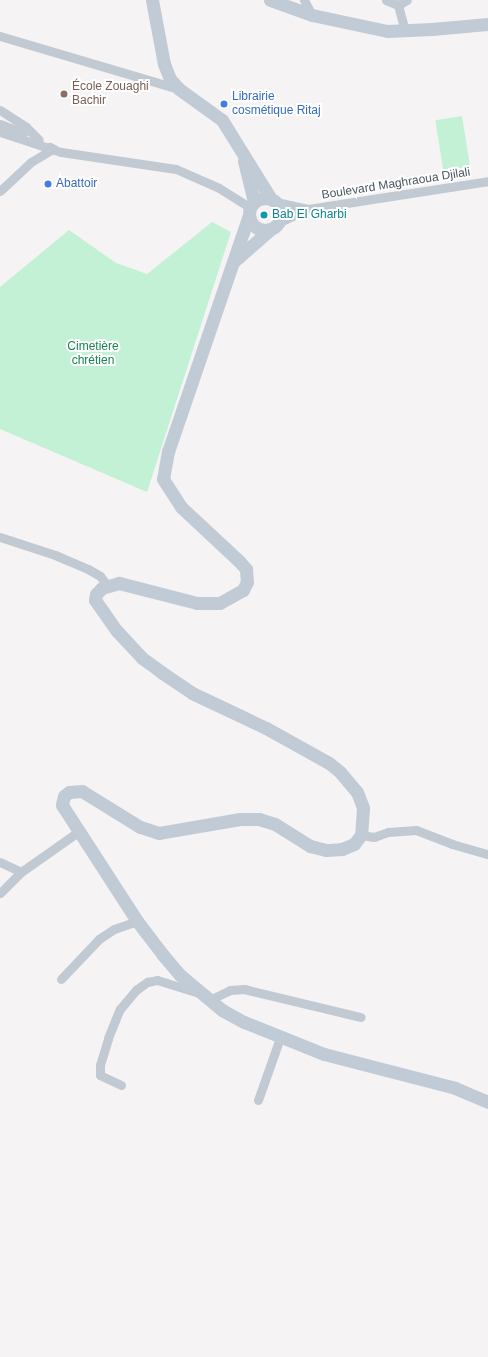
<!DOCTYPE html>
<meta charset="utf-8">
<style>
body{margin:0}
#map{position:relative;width:488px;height:1357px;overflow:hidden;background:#f5f3f3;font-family:Helvetica,sans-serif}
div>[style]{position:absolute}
.green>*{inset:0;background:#c3f1d5;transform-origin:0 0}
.street>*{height:9px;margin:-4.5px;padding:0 4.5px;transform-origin:4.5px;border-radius:4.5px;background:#c1cad2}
.secondary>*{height:13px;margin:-6.5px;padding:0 6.5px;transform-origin:6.5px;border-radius:6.5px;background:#c1cbd6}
.secondary>.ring{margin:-6.5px;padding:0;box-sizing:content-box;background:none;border:13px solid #c1cbd6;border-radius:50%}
.dots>*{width:11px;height:11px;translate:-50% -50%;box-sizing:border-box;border:2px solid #fff;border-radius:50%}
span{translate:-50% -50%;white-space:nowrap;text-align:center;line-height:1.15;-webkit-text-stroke:4px #fff;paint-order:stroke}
.education-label{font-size:12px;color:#785e54}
.left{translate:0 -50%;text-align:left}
.shop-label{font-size:12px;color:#366cbe}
.street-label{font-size:12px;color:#4a5661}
.culture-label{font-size:12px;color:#0d838f}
.park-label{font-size:12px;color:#17864f}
</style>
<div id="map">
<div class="green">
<i style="left:462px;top:116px;width:51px;height:27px;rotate:81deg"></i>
<i style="clip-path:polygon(212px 222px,231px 232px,147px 492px,0 429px,0 287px,69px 230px,116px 263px,147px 274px)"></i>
</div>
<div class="street">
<i style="left:304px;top:0;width:17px;rotate:62deg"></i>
<i style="left:386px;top:0;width:13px;rotate:23deg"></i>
<i style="left:398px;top:5px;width:27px;rotate:75deg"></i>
<i style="left:398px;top:5px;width:10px;rotate:-29deg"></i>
<i style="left:0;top:36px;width:187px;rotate:16.5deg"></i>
<i style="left:0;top:110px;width:31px;rotate:33deg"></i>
<i style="left:26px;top:127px;width:18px;rotate:45deg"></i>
<i style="left:0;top:124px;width:25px;rotate:21deg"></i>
<i style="left:0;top:132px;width:64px;rotate:18.2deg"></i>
<i style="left:61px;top:152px;width:116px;rotate:8.4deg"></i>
<i style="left:176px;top:169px;width:47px;rotate:23.8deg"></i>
<i style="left:219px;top:188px;width:36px;rotate:32deg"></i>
<i style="left:0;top:191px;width:42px;rotate:-43.1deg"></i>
<i style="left:31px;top:162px;width:26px;rotate:-31deg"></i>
<i style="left:53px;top:149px;width:4px;rotate:-146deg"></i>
<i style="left:276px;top:202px;width:33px;rotate:12deg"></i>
<i style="left:280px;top:222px;width:31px;rotate:-25deg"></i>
<i style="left:308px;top:209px;width:182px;rotate:-8.8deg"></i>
<i style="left:0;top:537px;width:58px;rotate:18.1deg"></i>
<i style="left:55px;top:555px;width:36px;rotate:23deg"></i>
<i style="left:88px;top:569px;width:14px;rotate:30deg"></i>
<i style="left:100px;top:576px;width:11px;rotate:52deg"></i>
<i style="left:361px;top:835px;width:13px;rotate:9deg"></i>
<i style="left:374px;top:837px;width:15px;rotate:-20deg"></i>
<i style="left:388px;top:832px;width:28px;rotate:-4deg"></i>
<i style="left:416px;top:830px;width:39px;rotate:21deg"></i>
<i style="left:452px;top:844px;width:37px;rotate:16deg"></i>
<i style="left:0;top:862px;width:23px;rotate:25deg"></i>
<i style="left:0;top:893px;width:30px;rotate:-45deg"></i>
<i style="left:21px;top:872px;width:70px;rotate:-35.1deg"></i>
<i style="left:61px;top:979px;width:55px;rotate:-46.5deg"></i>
<i style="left:99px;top:939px;width:18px;rotate:-34deg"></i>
<i style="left:114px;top:929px;width:24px;rotate:-19deg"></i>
<i style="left:209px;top:1000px;width:23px;rotate:-25deg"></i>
<i style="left:230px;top:990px;width:14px;rotate:-4deg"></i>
<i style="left:244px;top:989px;width:120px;rotate:13.5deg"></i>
<i style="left:121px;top:1085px;width:23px;rotate:-155deg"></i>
<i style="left:100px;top:1075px;width:10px;rotate:-90deg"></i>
<i style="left:100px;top:1065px;width:28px;rotate:-73deg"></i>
<i style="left:108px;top:1038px;width:31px;rotate:-68deg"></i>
<i style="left:120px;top:1009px;width:25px;rotate:-50deg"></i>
<i style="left:136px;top:990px;width:14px;rotate:-36deg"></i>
<i style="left:147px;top:982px;width:10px;rotate:-11deg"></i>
<i style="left:157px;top:980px;width:44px;rotate:17.2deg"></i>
<i style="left:258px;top:1100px;width:66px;rotate:-70.5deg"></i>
</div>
<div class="secondary">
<i style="left:152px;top:0;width:65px;rotate:79.4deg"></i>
<i style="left:164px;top:64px;width:16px;rotate:68deg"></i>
<i style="left:170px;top:79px;width:13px;rotate:48deg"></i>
<i style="left:179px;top:89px;width:53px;rotate:35.8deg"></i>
<i style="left:222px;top:120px;width:93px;rotate:58.2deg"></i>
<i style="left:270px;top:0;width:45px;rotate:19.7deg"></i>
<i style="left:312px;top:15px;width:77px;rotate:12deg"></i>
<i style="left:387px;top:31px;width:45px;rotate:-2.5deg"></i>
<i style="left:432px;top:29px;width:56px;rotate:-5.1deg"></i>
<i style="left:244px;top:161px;width:42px;rotate:76.3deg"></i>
<i class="ring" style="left:249px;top:198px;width:19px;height:19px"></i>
<i style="left:249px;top:215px;width:250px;rotate:108.9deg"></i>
<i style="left:168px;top:451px;width:28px;rotate:100deg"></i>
<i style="left:163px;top:479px;width:33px;rotate:57deg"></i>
<i style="left:181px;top:507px;width:79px;rotate:43deg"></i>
<i style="left:239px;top:561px;width:11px;rotate:49deg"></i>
<i style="left:246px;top:569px;width:13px;rotate:86deg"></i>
<i style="left:247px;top:582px;width:9px;rotate:117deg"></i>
<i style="left:243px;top:590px;width:26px;rotate:151deg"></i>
<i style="left:220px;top:603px;width:23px;rotate:180deg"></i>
<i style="left:197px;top:603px;width:81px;rotate:-165.6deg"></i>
<i style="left:119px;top:583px;width:18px;rotate:164deg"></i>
<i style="left:102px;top:588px;width:8px;rotate:135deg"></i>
<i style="left:96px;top:594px;width:6px;rotate:99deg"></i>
<i style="left:95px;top:600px;width:38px;rotate:55deg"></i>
<i style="left:117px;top:631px;width:37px;rotate:47deg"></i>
<i style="left:142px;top:658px;width:24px;rotate:36deg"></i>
<i style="left:161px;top:672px;width:37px;rotate:34deg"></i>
<i style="left:192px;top:693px;width:82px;rotate:25.3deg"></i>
<i style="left:266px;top:728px;width:72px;rotate:29.1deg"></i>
<i style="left:329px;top:763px;width:14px;rotate:39deg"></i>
<i style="left:340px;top:772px;width:26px;rotate:50deg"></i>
<i style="left:357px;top:792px;width:17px;rotate:69deg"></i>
<i style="left:363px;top:808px;width:27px;rotate:94deg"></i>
<i style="left:361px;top:835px;width:11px;rotate:128deg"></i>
<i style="left:354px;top:844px;width:13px;rotate:157deg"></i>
<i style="left:342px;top:849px;width:16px;rotate:176deg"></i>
<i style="left:326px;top:850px;width:16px;rotate:-166deg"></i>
<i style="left:310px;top:846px;width:41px;rotate:-147.8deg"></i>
<i style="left:275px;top:824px;width:17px;rotate:-163deg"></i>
<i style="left:259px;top:819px;width:19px;rotate:180deg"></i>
<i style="left:240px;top:819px;width:82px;rotate:170.2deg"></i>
<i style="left:159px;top:833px;width:20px;rotate:-162deg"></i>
<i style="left:140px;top:827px;width:68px;rotate:-148.2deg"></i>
<i style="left:82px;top:791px;width:13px;rotate:176deg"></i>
<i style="left:69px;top:792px;width:6px;rotate:141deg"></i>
<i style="left:64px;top:796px;width:9px;rotate:103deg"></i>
<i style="left:62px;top:805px;width:138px;rotate:57.1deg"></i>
<i style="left:137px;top:921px;width:43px;rotate:52.6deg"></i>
<i style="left:163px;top:955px;width:26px;rotate:50deg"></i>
<i style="left:180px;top:975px;width:55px;rotate:39.8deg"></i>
<i style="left:222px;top:1010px;width:25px;rotate:29deg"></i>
<i style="left:244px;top:1022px;width:86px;rotate:21.8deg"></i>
<i style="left:324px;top:1054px;width:135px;rotate:14.5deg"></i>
<i style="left:455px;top:1088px;width:36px;rotate:23deg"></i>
<i style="left:233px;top:262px;width:50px;rotate:-41deg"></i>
</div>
<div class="dots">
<i style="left:64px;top:94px;background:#8d6e63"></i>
<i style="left:224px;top:104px;background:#3f7fe0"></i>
<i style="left:48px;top:184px;background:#3f7fe0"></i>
<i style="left:264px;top:215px;background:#0f9aa8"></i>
</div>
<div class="education-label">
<span class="left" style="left:72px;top:94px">École Zouaghi<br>Bachir</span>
</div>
<div class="shop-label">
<span class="left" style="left:232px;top:104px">Librairie<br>cosmétique Ritaj</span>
<span class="left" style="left:56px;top:184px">Abattoir</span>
</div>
<div class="street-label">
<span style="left:396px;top:184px;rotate:-9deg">Boulevard Maghraoua Djilali</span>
</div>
<div class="culture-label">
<span class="left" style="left:272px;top:215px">Bab El Gharbi</span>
</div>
<div class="park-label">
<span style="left:93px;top:354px">Cimetière<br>chrétien</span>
</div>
</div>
